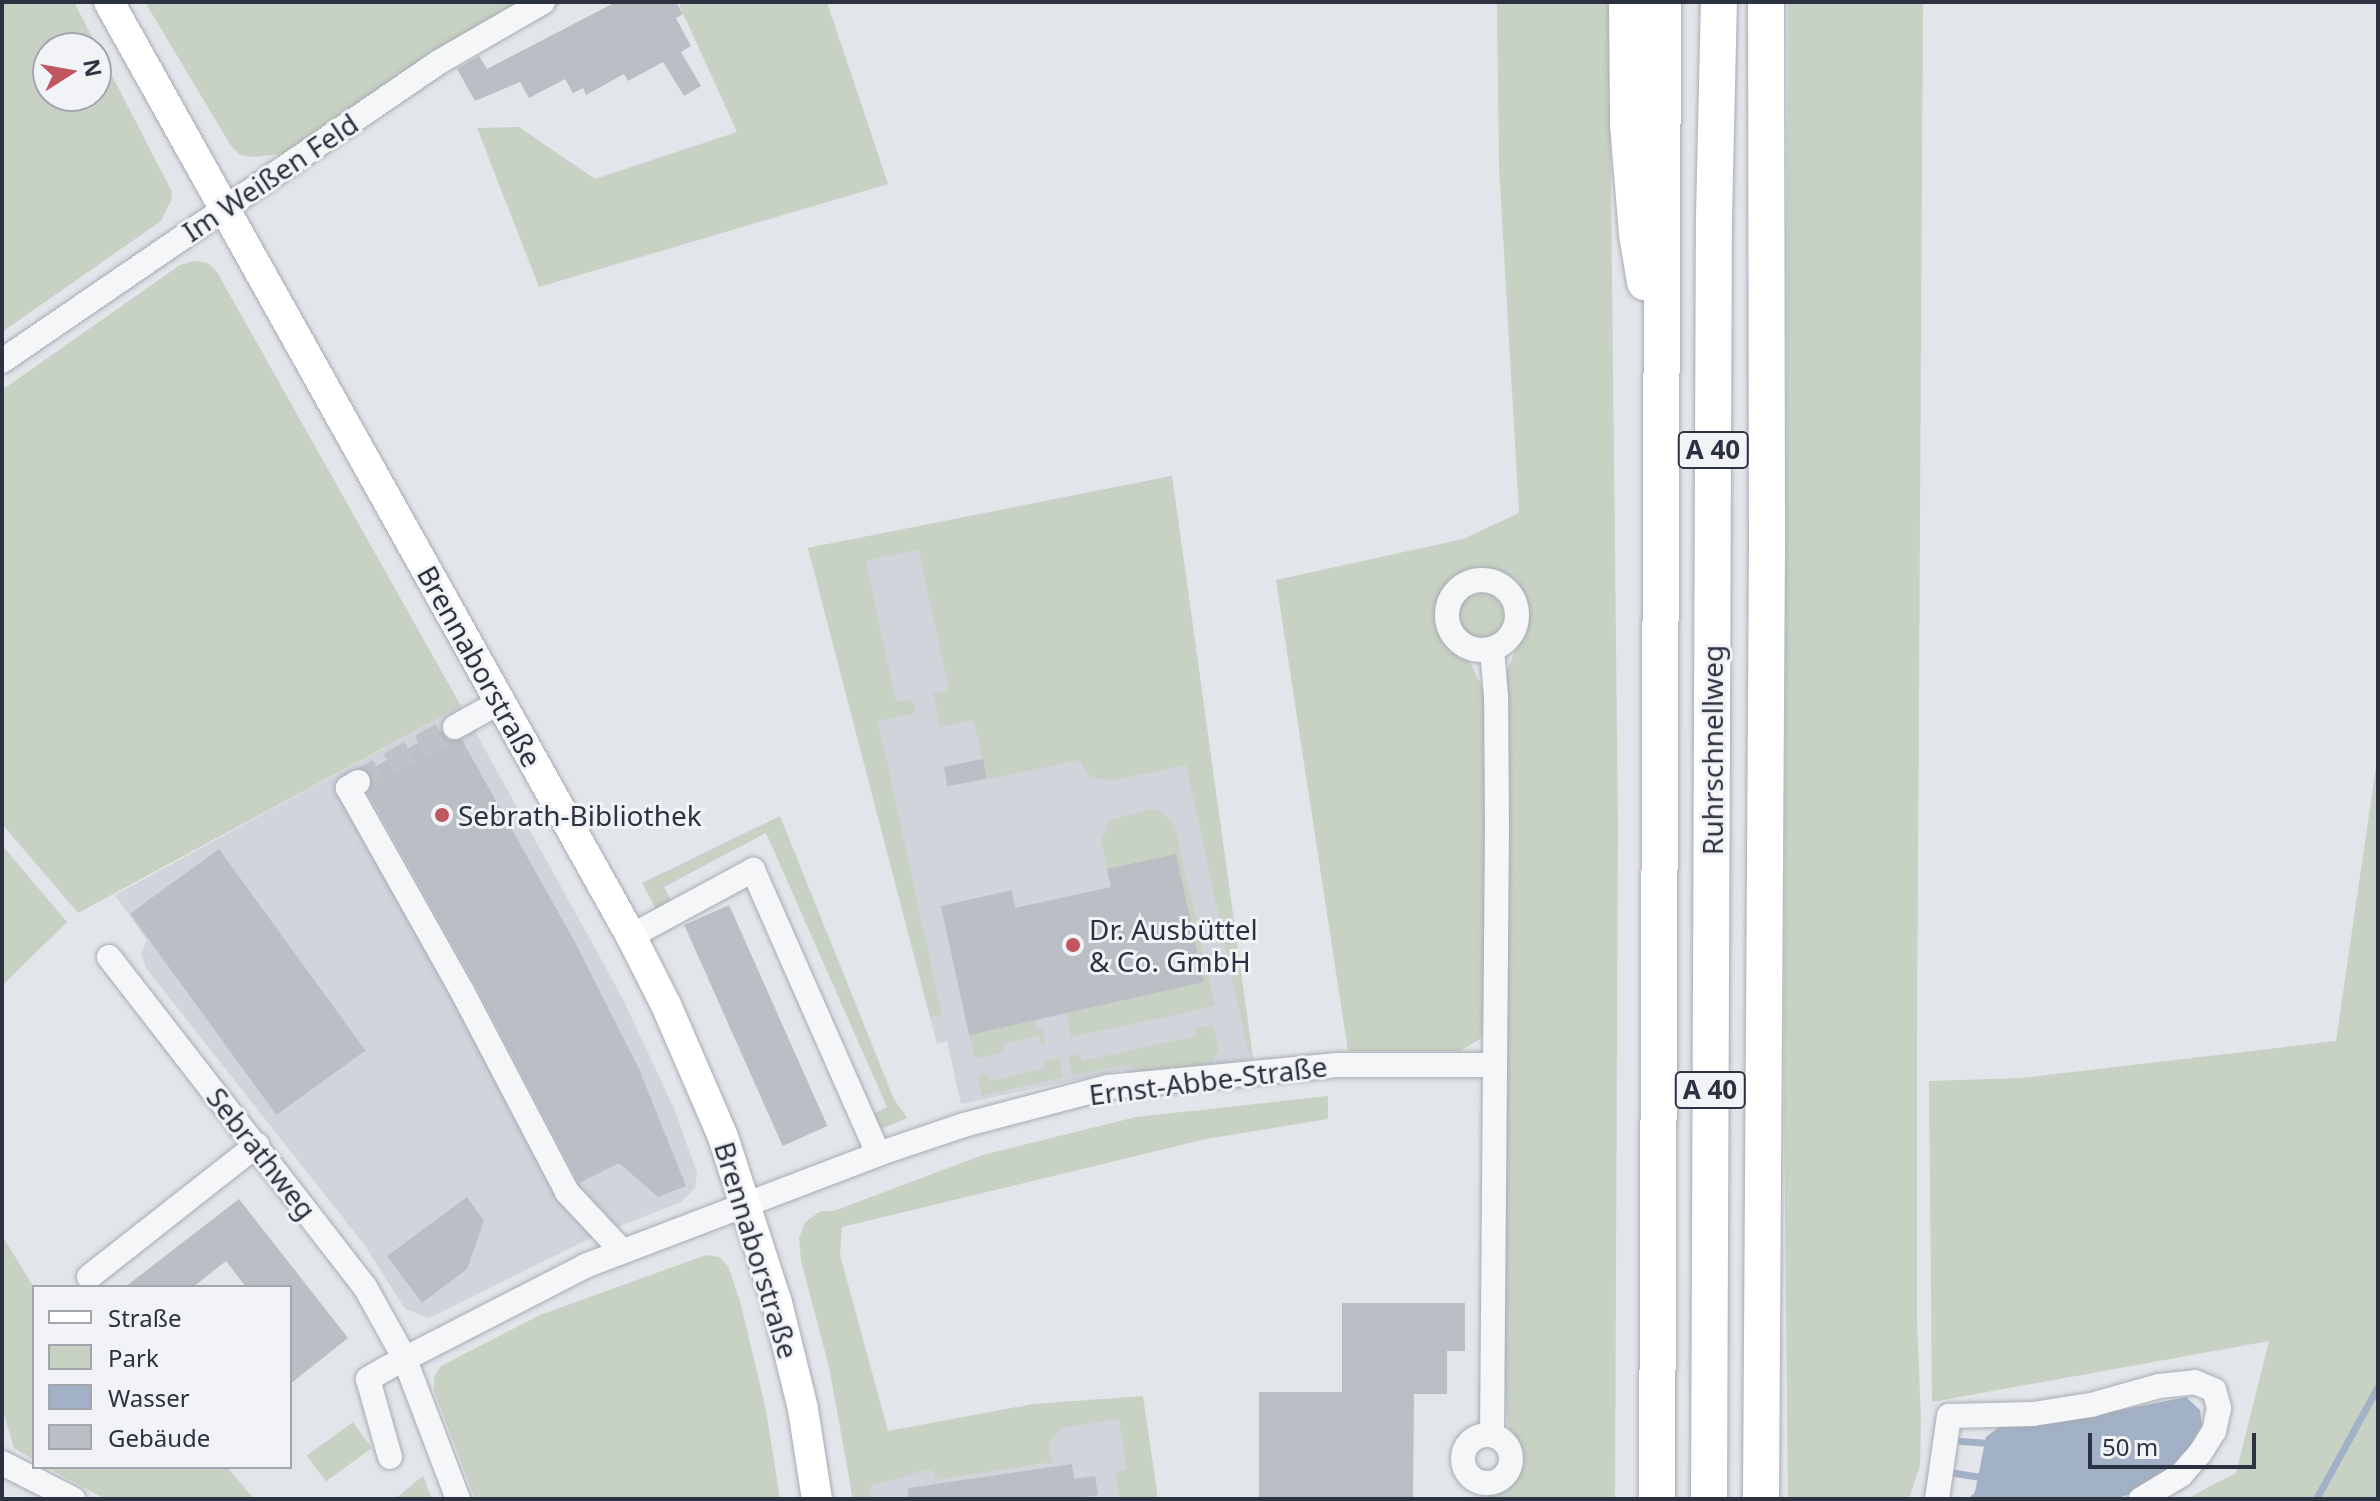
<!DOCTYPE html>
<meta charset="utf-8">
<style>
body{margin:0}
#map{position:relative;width:2380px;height:1501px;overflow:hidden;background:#e2e5e9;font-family:"Noto Sans",sans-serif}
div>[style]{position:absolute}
.built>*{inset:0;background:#d1d4db}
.green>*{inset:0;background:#c7d2c4;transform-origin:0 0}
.round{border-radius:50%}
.water>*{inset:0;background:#a2b1c5}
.stream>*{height:7px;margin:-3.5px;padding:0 3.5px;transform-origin:3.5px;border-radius:3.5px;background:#a2b1c5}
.building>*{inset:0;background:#babec5;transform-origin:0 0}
.minor-tunnel>*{height:24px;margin-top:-12px;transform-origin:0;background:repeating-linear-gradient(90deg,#bec1c7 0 24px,transparent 0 36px)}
.roads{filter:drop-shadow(0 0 2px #a8acb3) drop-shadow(0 0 2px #a8acb3)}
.minor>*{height:24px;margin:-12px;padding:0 12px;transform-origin:12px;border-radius:12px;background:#f5f6f8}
.minor>.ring{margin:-12px;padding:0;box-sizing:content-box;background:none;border:24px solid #f5f6f8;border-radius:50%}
.major>*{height:30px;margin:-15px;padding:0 15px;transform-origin:15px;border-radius:15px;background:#fff}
.highway>*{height:36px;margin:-18px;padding:0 18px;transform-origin:18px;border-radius:18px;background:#fff}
.dots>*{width:22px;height:22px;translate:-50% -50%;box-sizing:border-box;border:4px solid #f2f3f7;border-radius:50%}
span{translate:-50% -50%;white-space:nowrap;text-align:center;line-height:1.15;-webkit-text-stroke:6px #f2f3f7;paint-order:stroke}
.shield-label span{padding:2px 6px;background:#f2f3f7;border:2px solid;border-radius:6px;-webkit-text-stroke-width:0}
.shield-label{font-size:26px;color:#2c323f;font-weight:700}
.street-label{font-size:28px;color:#2c323f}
.poi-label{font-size:28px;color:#2c323f}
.left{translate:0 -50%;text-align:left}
.frame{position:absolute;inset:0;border:4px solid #2c323f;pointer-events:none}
.legend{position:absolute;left:32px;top:1285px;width:260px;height:184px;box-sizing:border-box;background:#f2f3f7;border:2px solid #a3a6ad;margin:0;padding:10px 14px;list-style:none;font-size:24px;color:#2c323f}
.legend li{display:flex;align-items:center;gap:16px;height:40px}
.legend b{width:40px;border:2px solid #a3a6ad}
.north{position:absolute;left:32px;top:32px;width:80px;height:80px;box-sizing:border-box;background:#f2f3f7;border:2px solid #a3a6ad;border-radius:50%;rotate:79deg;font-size:22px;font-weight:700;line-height:32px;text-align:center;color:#2c323f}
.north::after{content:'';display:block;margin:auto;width:28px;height:36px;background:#bf5660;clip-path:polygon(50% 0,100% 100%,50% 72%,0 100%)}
.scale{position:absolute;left:2088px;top:1433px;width:168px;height:36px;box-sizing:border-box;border:4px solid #2c323f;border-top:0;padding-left:10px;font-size:24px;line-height:28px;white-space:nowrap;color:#2c323f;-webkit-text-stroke:6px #f2f3f7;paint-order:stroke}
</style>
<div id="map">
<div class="built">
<i style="clip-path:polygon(1172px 476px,1253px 1059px,1140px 1077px,1122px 1070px,961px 1104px,947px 1041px,937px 1044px,808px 548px)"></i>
<i style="clip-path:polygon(461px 706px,623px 999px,675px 1111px,697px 1173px,695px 1188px,681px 1202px,595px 1236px,429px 1318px,405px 1309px,366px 1247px,146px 968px,141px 954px,147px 940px,115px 895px)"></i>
<i style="clip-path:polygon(1140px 1399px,1155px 1499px,852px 1499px,845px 1443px)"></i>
</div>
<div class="green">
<i style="clip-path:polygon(evenodd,2px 2px,74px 2px,171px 190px,172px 199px,161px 221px,2px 332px,2px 2px,48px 48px,96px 48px,96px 96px,48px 96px,48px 48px)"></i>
<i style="clip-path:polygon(145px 2px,565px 2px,420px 83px,314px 150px,254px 157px,240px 155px,231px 146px)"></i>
<i style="clip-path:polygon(678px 2px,827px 2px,888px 184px,539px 287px,477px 128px,519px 127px,595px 179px,737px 132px)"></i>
<i style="clip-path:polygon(1497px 2px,1609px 2px,1618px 826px,1615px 1499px,1487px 1499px,1488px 1493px,1511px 1485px,1518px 1470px,1516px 1441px,1507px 1423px,1504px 1353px,1507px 671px,1519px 641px,1523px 609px,1510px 582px,1483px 571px,1459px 577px,1440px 597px,1437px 627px,1472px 666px,1486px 696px,1486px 1024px,1480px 1039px,1460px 1051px,1348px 1051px,1276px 580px,1463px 539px,1519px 513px,1499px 167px)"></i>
<i style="clip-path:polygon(1788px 2px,1923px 2px,1917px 1039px,1917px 1321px,1921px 1419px,1920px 1466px,1909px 1499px,1788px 1499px,1784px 1112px)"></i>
<i style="clip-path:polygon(194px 261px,208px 263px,217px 272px,461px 706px,78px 913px,2px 824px,2px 390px,180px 265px)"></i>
<i style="clip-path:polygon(1172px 476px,1253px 1059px,1247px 1047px,1186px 765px,1110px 781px,1089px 776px,1080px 760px,987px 779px,974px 720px,940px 727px,933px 694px,949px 690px,918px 549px,866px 561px,896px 702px,912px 699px,916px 713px,878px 721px,942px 1015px,930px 1017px,808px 548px)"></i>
<i class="round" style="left:1458px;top:593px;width:46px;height:46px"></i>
<i style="clip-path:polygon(2378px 753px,2378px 1499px,2186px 1499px,2236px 1473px,2269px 1341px,1932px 1402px,1929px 1081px,2021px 1078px,2336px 1041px)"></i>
<i style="clip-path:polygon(1150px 809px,1160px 811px,1175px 826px,1215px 1006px,1071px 1037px,1066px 1013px,1204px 982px,1176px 854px,1107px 869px,1101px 841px,1109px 821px)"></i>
<i style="clip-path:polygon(780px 816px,894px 1099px,907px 1118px,884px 1128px,879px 1127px,873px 1114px,887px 1107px,766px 833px,664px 887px,673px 905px,658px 913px,642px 883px)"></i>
<i style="clip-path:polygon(2px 845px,67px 922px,2px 986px)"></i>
<i style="clip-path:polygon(1034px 1020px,1036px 1029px,1042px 1028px,1046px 1043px,1041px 1044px,1039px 1036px,1003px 1044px,1004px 1052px,975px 1058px,969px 1035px)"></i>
<i style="clip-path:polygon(1213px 1025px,1219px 1050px,1212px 1063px,1147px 1073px,1124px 1065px,1073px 1076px,1068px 1057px,1080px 1054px,1082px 1061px,1195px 1036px,1194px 1029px)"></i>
<i style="clip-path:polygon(1059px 1058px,1063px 1077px,982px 1096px,977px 1076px,987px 1074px,989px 1081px,1044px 1068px,1044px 1062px)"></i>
<i style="clip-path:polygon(1328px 1096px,1328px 1119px,1206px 1139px,842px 1227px,840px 1255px,888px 1431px,1033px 1404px,1143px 1396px,1158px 1499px,1119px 1499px,1115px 1472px,1127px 1470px,1119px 1419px,1061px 1428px,1049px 1445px,1052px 1462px,935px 1480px,934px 1473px,928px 1469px,869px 1487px,871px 1499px,853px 1499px,829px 1367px,801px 1261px,799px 1238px,805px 1222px,821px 1211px,834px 1211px,983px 1155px,1136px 1117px)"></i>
<i style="clip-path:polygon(2px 1235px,34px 1288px,34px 1460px,14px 1448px,2px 1408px)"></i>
<i style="clip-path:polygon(706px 1255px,719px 1257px,728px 1266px,741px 1305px,766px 1410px,780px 1499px,475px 1499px,434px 1391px,434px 1377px,441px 1366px,540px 1315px)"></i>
<i style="left:353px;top:1422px;width:32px;height:57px;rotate:54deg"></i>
<i style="clip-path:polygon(46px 1467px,227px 1467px,254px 1499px,105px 1499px)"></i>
<i style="clip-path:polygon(423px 1476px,432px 1499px,395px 1499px,419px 1479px)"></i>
</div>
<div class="water">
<i style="clip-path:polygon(2186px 1397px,2200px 1410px,2202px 1425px,2182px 1461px,2143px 1489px,2116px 1499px,1968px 1499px,1975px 1492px,1986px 1437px,1999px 1427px,2059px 1422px)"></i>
</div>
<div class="stream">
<i style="left:1961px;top:1441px;width:32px;rotate:4deg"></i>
<i style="left:1955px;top:1473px;width:32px;rotate:9deg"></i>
<i style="left:2316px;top:1499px;width:129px;rotate:-61.2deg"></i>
</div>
<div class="building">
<i style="clip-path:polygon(616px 2px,676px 2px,683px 14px,676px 18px,691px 46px,681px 52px,701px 86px,684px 96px,663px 62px,628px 81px,624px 74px,586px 95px,583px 88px,573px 93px,565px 79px,529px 98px,520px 82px,475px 101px,457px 69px,479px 56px,487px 69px)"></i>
<i style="clip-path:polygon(441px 730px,448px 740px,462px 740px,577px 946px,639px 1069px,686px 1186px,658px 1197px,619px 1163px,579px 1183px,475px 984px,368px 793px,373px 781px,367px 771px)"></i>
<i style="left:983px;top:759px;width:20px;height:40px;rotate:79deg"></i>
<i style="left:219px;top:849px;width:249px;height:110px;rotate:54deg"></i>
<i style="clip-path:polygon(1176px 854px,1204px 982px,969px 1035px,941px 906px,1012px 890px,1015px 908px,1111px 887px,1107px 869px)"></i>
<i style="left:729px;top:905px;width:242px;height:49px;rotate:66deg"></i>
<i style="clip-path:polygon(467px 1197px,484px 1221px,467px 1269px,422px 1303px,387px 1256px)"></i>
<i style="clip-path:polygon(239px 1199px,348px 1338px,290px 1384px,290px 1287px,246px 1287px,226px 1261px,193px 1287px,125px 1287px)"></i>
<i style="clip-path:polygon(1342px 1303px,1465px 1303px,1465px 1351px,1447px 1351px,1447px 1394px,1414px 1394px,1413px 1499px,1259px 1499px,1259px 1392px,1342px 1392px)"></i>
<i style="clip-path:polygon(1072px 1464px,1074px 1479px,1095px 1476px,1098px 1495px,1073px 1499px,908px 1499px,908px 1488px)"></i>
</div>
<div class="minor-tunnel">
<i style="left:358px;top:782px;width:112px;rotate:-29.6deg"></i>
</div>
<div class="roads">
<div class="minor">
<i style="left:2px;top:361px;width:529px;rotate:-34.38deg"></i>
<i style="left:439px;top:62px;width:120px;rotate:-30deg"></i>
<i class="ring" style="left:1447px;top:580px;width:46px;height:46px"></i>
<i style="left:455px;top:727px;width:51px;rotate:-29.1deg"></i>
<i style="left:358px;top:782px;width:12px;rotate:149deg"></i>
<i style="left:348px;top:788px;width:233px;rotate:60.7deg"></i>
<i style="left:462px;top:991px;width:227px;rotate:62.4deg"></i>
<i style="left:567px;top:1192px;width:81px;rotate:47deg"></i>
<i style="left:631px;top:936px;width:139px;rotate:-28.4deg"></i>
<i style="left:753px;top:870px;width:310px;rotate:66.2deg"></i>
<i style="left:109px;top:957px;width:418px;rotate:52.2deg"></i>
<i style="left:365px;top:1287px;width:80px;rotate:60.9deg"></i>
<i style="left:404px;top:1357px;width:152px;rotate:69.2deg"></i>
<i style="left:89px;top:1277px;width:214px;rotate:-38.2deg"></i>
<i class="ring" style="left:1463px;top:1435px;width:24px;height:24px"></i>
<i style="left:1492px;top:1435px;width:609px;rotate:-89.53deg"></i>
<i style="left:1497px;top:826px;width:130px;rotate:-90.4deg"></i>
<i style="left:1496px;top:696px;width:47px;rotate:-94.9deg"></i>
<i style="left:390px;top:1457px;width:81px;rotate:-105.8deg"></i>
<i style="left:368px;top:1379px;width:20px;rotate:-30deg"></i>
<i style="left:385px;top:1369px;width:225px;rotate:-27.2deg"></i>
<i style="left:585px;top:1266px;width:314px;rotate:-20.9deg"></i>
<i style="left:878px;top:1154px;width:91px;rotate:-18.6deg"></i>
<i style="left:964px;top:1125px;width:149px;rotate:-14.8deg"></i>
<i style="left:1108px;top:1087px;width:230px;rotate:-5.5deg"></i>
<i style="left:1337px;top:1065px;width:158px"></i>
<i style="left:2px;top:1463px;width:80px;rotate:26.9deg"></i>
<i style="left:1937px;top:1499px;width:84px;rotate:-81.8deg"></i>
<i style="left:1949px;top:1416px;width:84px;rotate:-1.4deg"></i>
<i style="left:2033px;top:1414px;width:59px;rotate:-8.8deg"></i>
<i style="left:2091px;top:1405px;width:71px;rotate:-15.6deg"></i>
<i style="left:2159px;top:1386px;width:36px;rotate:-6deg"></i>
<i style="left:2195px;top:1382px;width:21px;rotate:23deg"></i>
<i style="left:2214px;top:1390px;width:19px;rotate:74deg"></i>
<i style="left:2219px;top:1408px;width:24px;rotate:102deg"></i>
<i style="left:2214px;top:1431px;width:26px;rotate:122deg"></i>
<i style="left:2200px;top:1453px;width:29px;rotate:131deg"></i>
<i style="left:2181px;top:1475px;width:47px;rotate:149deg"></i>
</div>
<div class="major">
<i style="left:109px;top:2px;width:1070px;rotate:60.8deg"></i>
<i style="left:631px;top:936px;width:77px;rotate:63.1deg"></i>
<i style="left:666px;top:1005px;width:144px;rotate:66.6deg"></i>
<i style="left:723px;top:1137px;width:175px;rotate:72deg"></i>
<i style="left:777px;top:1303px;width:109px;rotate:76.2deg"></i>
<i style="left:803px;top:1409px;width:91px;rotate:81.2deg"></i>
</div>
<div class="highway">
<i style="left:1627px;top:2px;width:122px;rotate:89.5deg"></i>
<i style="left:1628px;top:124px;width:110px;rotate:85.3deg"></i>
<i style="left:1637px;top:234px;width:49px;rotate:80.5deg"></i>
<i style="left:1657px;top:1499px;width:1497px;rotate:-89.77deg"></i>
<i style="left:1709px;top:1499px;width:1281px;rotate:-89.78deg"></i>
<i style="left:1714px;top:218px;width:216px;rotate:-88.7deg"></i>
<i style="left:1761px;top:1499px;width:946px;rotate:-89.64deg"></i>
<i style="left:1767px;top:553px;width:551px;rotate:-90.1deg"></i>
</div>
</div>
<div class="dots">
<i style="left:442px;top:815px;background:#bf5660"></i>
<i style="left:1073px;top:945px;background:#bf5660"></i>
</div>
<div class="shield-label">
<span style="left:1713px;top:450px">A 40</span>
<span style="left:1710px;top:1090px">A 40</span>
</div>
<div class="street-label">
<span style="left:270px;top:177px;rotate:-34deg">Im Weißen Feld</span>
<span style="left:480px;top:666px;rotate:61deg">Brennaborstraße</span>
<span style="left:1712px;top:750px;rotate:-90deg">Ruhrschnellweg</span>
<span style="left:1208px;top:1080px;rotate:-7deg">Ernst-Abbe-Straße</span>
<span style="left:262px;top:1153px;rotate:52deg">Sebrathweg</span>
<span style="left:757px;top:1250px;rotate:73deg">Brennaborstraße</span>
</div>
<div class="poi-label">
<span class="left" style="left:458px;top:815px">Sebrath-Bibliothek</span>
<span class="left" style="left:1089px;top:945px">Dr. Ausbüttel<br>&amp; Co. GmbH</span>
</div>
<div class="frame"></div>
<ul class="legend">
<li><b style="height:10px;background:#fff"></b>Straße</li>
<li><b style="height:22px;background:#c7d2c4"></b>Park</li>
<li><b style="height:22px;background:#a2b1c5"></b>Wasser</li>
<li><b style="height:22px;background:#babec5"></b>Gebäude</li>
</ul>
<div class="north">N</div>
<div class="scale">50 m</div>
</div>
